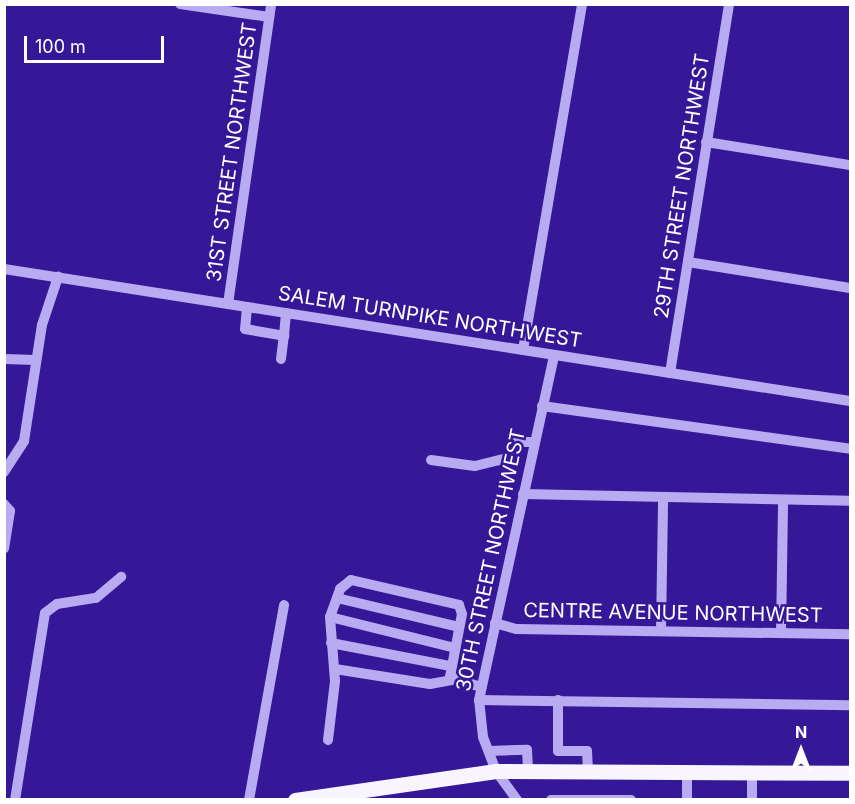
<!DOCTYPE html>
<style>
body{margin:0}
#map{position:relative;width:855px;height:804px;overflow:hidden;background:#341897;font-family:Inter,sans-serif}
div>[style]{position:absolute}
.minor>*{height:10px;margin:-5px;padding:0 5px;transform-origin:5px;border-radius:5px;background:#b9abf1}
.major>*{height:15px;margin:-7.5px;padding:0 7.5px;transform-origin:7.5px;border-radius:7.5px;background:#f8f5ff}
span{translate:-50% -50%;white-space:nowrap;text-align:center;line-height:1.15;-webkit-text-stroke:5px #341897;paint-order:stroke}
.street-label{font-size:20px;color:#fff}
.frame{position:absolute;inset:0;border:6px solid #fff;pointer-events:none}
.north{position:absolute;left:771px;top:720px;width:60px;height:60px;-webkit-text-stroke:4px #341897;paint-order:stroke;rotate:0deg;font-size:16px;font-weight:700;line-height:24px;text-align:center;color:#fff}
.north::after{content:'';display:block;margin:auto;width:21px;height:27px;background:#fff;clip-path:polygon(50% 0,100% 100%,50% 72%,0 100%)}
.scale{position:absolute;left:24px;top:36px;width:140px;height:27px;box-sizing:border-box;border:3px solid #fff;border-top:0;padding-left:8px;font-size:18px;line-height:21px;white-space:nowrap;color:#fff;-webkit-text-stroke:4px #341897;paint-order:stroke}
</style>
<div id="map">
<div class="minor">
<i style="left:180px;top:4px;width:90px;rotate:8.3deg"></i>
<i style="left:706px;top:142px;width:146px;rotate:9.1deg"></i>
<i style="left:688px;top:262px;width:164px;rotate:9.1deg"></i>
<i style="left:4px;top:269px;width:856px;rotate:8.87deg"></i>
<i style="left:228px;top:304px;width:303px;rotate:-81.8deg"></i>
<i style="left:247px;top:307px;width:22px;rotate:95deg"></i>
<i style="left:245px;top:329px;width:40px;rotate:10deg"></i>
<i style="left:284px;top:336px;width:23px;rotate:-85deg"></i>
<i style="left:523px;top:350px;width:351px;rotate:-80.3deg"></i>
<i style="left:4px;top:359px;width:32px;rotate:2deg"></i>
<i style="left:281px;top:359px;width:23px;rotate:-83deg"></i>
<i style="left:670px;top:373px;width:374px;rotate:-80.9deg"></i>
<i style="left:542px;top:406px;width:311px;rotate:7.9deg"></i>
<i style="left:431px;top:460px;width:44px;rotate:7.8deg"></i>
<i style="left:475px;top:466px;width:37px;rotate:-14deg"></i>
<i style="left:511px;top:457px;width:16px;rotate:-68deg"></i>
<i style="left:517px;top:442px;width:17px"></i>
<i style="left:4px;top:472px;width:37px;rotate:-57deg"></i>
<i style="left:24px;top:441px;width:117px;rotate:-81.2deg"></i>
<i style="left:42px;top:325px;width:51px;rotate:-71.6deg"></i>
<i style="left:523px;top:494px;width:327px;rotate:1.2deg"></i>
<i style="left:4px;top:504px;width:9px;rotate:49deg"></i>
<i style="left:10px;top:511px;width:38px;rotate:99deg"></i>
<i style="left:337px;top:598px;width:125px;rotate:13.4deg"></i>
<i style="left:330px;top:617px;width:129px;rotate:13.9deg"></i>
<i style="left:495px;top:623px;width:22px;rotate:16deg"></i>
<i style="left:516px;top:629px;width:334px;rotate:0.9deg"></i>
<i style="left:661px;top:631px;width:134px;rotate:-89.1deg"></i>
<i style="left:781px;top:633px;width:133px;rotate:-89.1deg"></i>
<i style="left:331px;top:643px;width:122px;rotate:10.9deg"></i>
<i style="left:335px;top:669px;width:96px;rotate:9deg"></i>
<i style="left:430px;top:684px;width:22px;rotate:-10deg"></i>
<i style="left:479px;top:700px;width:371px;rotate:0.8deg"></i>
<i style="left:558px;top:700px;width:51px;rotate:90deg"></i>
<i style="left:558px;top:751px;width:29px"></i>
<i style="left:587px;top:751px;width:18px;rotate:87deg"></i>
<i style="left:328px;top:740px;width:59px;rotate:-83.2deg"></i>
<i style="left:335px;top:681px;width:64px;rotate:-94.5deg"></i>
<i style="left:330px;top:617px;width:30px;rotate:-70deg"></i>
<i style="left:340px;top:589px;width:14px;rotate:-39deg"></i>
<i style="left:351px;top:580px;width:111px;rotate:13deg"></i>
<i style="left:459px;top:605px;width:9px;rotate:72deg"></i>
<i style="left:462px;top:614px;width:64px;rotate:100.8deg"></i>
<i style="left:450px;top:677px;width:33px;rotate:18deg"></i>
<i style="left:489px;top:751px;width:38px;rotate:-2deg"></i>
<i style="left:527px;top:750px;width:19px;rotate:87deg"></i>
<i style="left:15px;top:800px;width:189px;rotate:-80.9deg"></i>
<i style="left:45px;top:613px;width:15px;rotate:-37deg"></i>
<i style="left:57px;top:604px;width:39px;rotate:-9deg"></i>
<i style="left:96px;top:598px;width:33px;rotate:-40deg"></i>
<i style="left:249px;top:800px;width:198px;rotate:-79.8deg"></i>
<i style="left:517px;top:800px;width:36px;rotate:-126deg"></i>
<i style="left:496px;top:771px;width:36px;rotate:-111deg"></i>
<i style="left:483px;top:737px;width:37px;rotate:-96deg"></i>
<i style="left:479px;top:700px;width:353px;rotate:-77.7deg"></i>
<i style="left:551px;top:800px;width:80px"></i>
<i style="left:687px;top:800px;width:30px;rotate:-90deg"></i>
<i style="left:752px;top:800px;width:29px;rotate:-90deg"></i>
</div>
<div class="major">
<i style="left:295px;top:800px;width:203px;rotate:-8.2deg"></i>
<i style="left:496px;top:771px;width:354px;rotate:0.3deg"></i>
</div>
<div class="street-label">
<span style="left:232px;top:152px;rotate:-82deg">31ST STREET NORTHWEST</span>
<span style="left:682px;top:186px;rotate:-81deg">29TH STREET NORTHWEST</span>
<span style="left:430px;top:317px;rotate:9deg">SALEM TURNPIKE NORTHWEST</span>
<span style="left:491px;top:560px;rotate:-78deg">30TH STREET NORTHWEST</span>
<span style="left:673px;top:613px;rotate:1deg">CENTRE AVENUE NORTHWEST</span>
</div>
<div class="frame"></div>
<div class="north">N</div>
<div class="scale">100 m</div>
</div>
